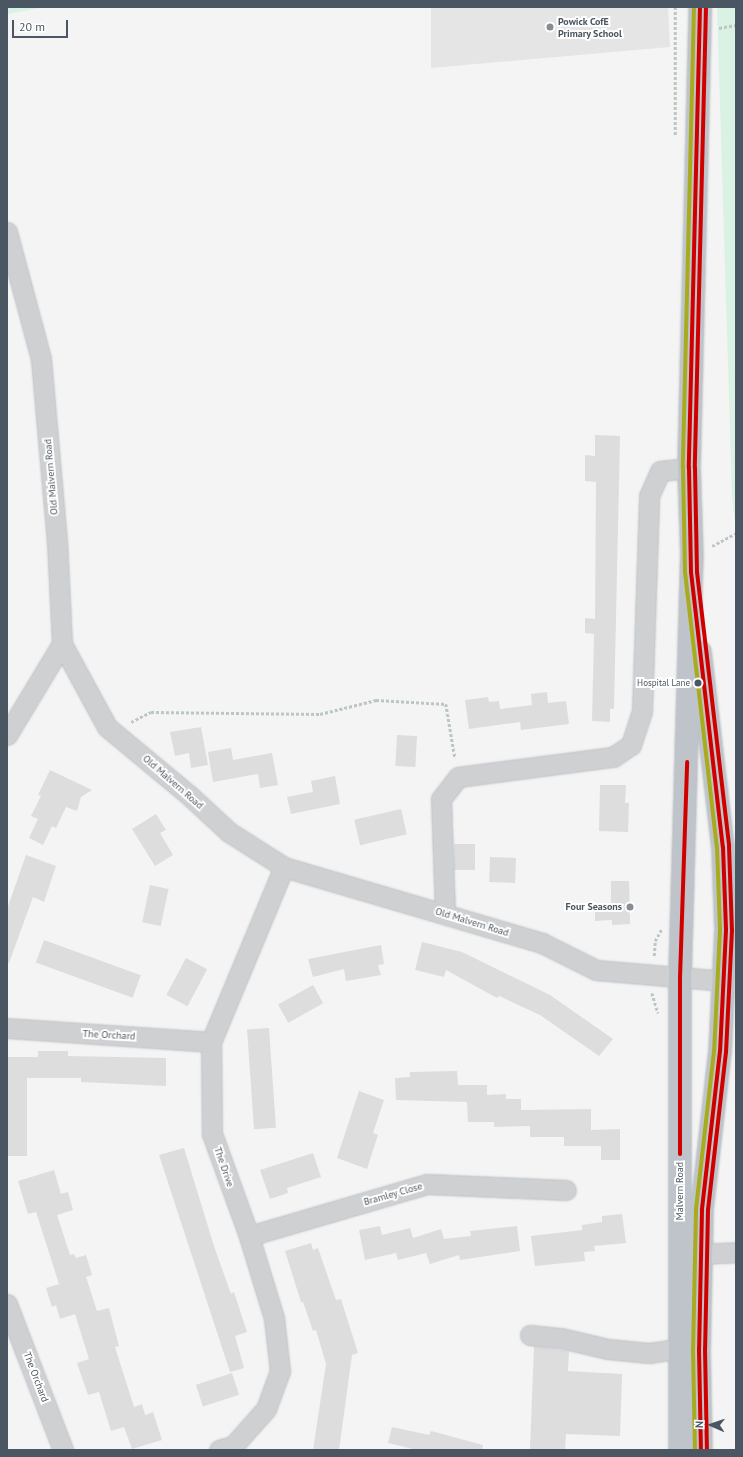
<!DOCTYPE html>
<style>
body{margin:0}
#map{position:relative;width:743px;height:1457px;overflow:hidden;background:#f4f4f4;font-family:"PT Sans",sans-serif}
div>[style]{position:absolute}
.education>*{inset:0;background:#e6e5e6}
.green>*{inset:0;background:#d9f2e3}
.building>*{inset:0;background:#ddddde;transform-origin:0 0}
.path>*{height:2.5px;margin-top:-1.25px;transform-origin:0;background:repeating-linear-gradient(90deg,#bcc7c4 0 3px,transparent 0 5px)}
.roads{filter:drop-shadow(0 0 1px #b9bec3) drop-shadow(0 0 1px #b9bec3)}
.minor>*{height:19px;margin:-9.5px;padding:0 9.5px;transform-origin:9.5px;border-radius:9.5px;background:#ced0d2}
.highway>*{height:22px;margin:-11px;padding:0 11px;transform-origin:11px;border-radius:11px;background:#bec4c9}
.bus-1>*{height:4px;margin:-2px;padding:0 2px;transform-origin:2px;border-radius:2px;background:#d00000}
.bus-2>*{height:4px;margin:-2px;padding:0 2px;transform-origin:2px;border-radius:2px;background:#a8ab1d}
.bus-3>*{height:4px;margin:-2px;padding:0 2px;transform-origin:2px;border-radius:2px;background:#d00000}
.dots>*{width:11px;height:11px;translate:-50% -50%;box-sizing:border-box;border:2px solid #fff;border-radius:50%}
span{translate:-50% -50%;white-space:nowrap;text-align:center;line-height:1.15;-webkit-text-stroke:4px #fff;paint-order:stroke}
.bus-label{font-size:9px;color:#4a5661}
.right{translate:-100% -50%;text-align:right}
.poi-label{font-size:10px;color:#4a5661;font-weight:700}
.left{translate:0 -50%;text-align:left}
.street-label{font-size:10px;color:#4a5661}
.frame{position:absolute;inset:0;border:8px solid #4a5661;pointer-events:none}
.north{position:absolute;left:691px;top:1405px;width:40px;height:40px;-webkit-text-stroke:3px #fff;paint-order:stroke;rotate:272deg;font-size:11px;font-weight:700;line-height:16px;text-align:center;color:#4a5661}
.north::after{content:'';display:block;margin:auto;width:14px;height:18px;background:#4a5661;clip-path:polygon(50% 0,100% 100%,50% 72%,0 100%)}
.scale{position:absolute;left:12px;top:20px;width:56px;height:18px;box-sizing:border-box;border:2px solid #4a5661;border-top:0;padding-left:5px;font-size:12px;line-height:14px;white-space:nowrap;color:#4a5661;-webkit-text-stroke:3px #fff;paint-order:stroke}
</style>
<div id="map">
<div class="education">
<i style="clip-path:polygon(431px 7px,668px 7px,670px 47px,431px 68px)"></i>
</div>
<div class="green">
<i style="clip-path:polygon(7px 7px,47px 7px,7px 14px)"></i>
<i style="clip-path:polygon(717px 7px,736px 7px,736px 532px,732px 495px)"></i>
</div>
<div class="building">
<i style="clip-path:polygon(595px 435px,620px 436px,614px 709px,610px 709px,610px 722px,592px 721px,594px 634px,585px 633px,585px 618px,595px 619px,596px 482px,585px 481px,585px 455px,595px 456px)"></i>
<i style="clip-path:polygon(547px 692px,548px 703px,566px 701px,569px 724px,521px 730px,520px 722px,469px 729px,465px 700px,488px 697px,489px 702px,499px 701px,500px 709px,532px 705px,531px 694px)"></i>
<i style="clip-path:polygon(201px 727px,208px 765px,191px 768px,189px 753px,175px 756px,170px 732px)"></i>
<i style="left:397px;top:735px;width:20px;height:31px;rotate:3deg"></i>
<i style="clip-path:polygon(231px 748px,233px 760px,272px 753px,278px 785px,260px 788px,258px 774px,213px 782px,208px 752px)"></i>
<i style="clip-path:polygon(50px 770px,92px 790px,81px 797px,77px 811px,66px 807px,56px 828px,52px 826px,43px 845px,29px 838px,38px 819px,31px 816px,41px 796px,38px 795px)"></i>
<i style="clip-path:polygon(335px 776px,340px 804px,291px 814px,287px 797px,313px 792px,311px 781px)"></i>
<i style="clip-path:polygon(600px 785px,626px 785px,625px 803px,629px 803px,628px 832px,599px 831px)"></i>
<i style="left:401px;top:809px;width:26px;height:48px;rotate:77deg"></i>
<i style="clip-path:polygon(156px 814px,166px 830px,160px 833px,173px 855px,155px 866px,132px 829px)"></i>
<i style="left:454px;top:844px;width:21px;height:26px"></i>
<i style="clip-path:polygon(26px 855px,56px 866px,44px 902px,33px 897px,9px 963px,7px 963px,7px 909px)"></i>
<i style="left:490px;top:857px;width:26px;height:25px;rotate:2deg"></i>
<i style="clip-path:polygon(611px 881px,629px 881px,630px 924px,612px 925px,612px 920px,595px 921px,595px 905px,611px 904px)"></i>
<i style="left:150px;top:885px;width:19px;height:38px;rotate:12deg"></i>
<i style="left:44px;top:940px;width:103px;height:24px;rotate:20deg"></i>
<i style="clip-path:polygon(422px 942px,462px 952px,550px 995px,613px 1039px,599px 1056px,540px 1015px,499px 996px,497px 998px,446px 970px,444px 977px,415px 970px)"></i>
<i style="clip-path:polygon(381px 945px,384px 964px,378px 965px,381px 975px,346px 981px,344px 969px,313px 977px,308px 959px)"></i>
<i style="left:186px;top:958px;width:24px;height:42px;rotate:28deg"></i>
<i style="left:313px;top:985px;width:21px;height:40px;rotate:61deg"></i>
<i style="left:269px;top:1028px;width:100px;height:22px;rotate:86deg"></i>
<i style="clip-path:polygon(38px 1051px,68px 1051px,68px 1056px,166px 1058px,166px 1086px,81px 1082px,81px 1078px,27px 1078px,27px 1156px,7px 1156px,7px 1057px,38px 1057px)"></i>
<i style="clip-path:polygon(457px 1071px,458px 1085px,487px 1085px,487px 1095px,506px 1094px,506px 1099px,521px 1099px,521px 1110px,591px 1109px,591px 1130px,620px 1129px,620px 1160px,601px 1160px,601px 1146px,564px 1146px,564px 1137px,530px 1137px,530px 1126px,494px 1127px,494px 1122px,468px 1122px,467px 1102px,396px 1100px,395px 1078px,410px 1077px,410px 1072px)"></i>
<i style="clip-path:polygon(359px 1091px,384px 1100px,373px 1133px,378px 1135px,367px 1169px,337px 1158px)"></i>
<i style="clip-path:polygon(184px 1148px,214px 1246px,231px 1294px,234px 1292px,247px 1332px,235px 1336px,244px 1368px,230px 1372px,159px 1155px)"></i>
<i style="clip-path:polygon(313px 1153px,321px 1177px,287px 1188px,288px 1193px,270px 1199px,260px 1170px)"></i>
<i style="clip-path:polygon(54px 1170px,61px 1194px,68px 1192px,73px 1210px,57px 1215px,70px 1255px,74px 1254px,76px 1258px,86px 1255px,92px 1275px,86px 1277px,97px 1311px,109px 1308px,119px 1346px,115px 1347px,134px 1407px,142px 1404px,145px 1415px,153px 1412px,162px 1440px,132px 1449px,124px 1427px,111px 1431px,99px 1392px,88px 1395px,77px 1363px,89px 1359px,75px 1314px,60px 1319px,56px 1305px,52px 1307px,46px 1288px,59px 1284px,36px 1212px,28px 1214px,18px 1181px)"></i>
<i style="clip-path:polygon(622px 1214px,626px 1243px,594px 1246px,595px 1251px,584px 1252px,585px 1261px,535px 1266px,531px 1236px,582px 1230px,582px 1225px,602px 1222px,602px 1216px)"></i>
<i style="clip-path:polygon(380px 1226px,382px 1235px,410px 1228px,413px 1238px,441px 1229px,444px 1239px,471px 1236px,470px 1231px,517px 1226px,520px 1251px,460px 1260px,459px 1255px,430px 1264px,426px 1253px,398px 1260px,396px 1253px,365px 1260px,359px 1230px)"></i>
<i style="clip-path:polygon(311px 1243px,313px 1250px,318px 1248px,336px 1300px,341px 1299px,358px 1353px,352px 1355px,339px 1450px,313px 1450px,326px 1364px,316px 1330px,313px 1331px,303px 1302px,301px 1302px,285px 1251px)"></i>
<i style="clip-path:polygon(534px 1346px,569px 1351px,568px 1371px,622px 1374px,620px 1436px,566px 1434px,565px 1450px,530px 1449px)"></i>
<i style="left:232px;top:1373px;width:23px;height:38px;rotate:72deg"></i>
<i style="clip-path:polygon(392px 1427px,429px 1435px,431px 1431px,483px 1445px,482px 1450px,417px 1450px,388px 1443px)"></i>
</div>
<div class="path">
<i style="left:719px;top:28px;width:17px;rotate:-10deg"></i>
<i style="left:675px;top:135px;width:128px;rotate:-90deg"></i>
<i style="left:712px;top:546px;width:27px;rotate:-28deg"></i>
<i style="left:131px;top:722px;width:22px;rotate:-27deg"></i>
<i style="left:151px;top:712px;width:169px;rotate:0.7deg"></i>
<i style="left:320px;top:714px;width:58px;rotate:-14deg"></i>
<i style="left:376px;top:700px;width:70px;rotate:3.3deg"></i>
<i style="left:446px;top:704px;width:55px;rotate:80.5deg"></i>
<i style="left:654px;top:956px;width:15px;rotate:-86deg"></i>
<i style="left:655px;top:941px;width:13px;rotate:-61deg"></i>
<i style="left:652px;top:993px;width:21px;rotate:73deg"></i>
</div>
<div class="roads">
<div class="minor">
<i style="left:7px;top:232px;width:131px;rotate:75deg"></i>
<i style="left:41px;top:359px;width:183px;rotate:85deg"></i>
<i style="left:57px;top:541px;width:103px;rotate:87.2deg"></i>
<i style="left:62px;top:644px;width:94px;rotate:61.5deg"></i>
<i style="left:107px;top:727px;width:108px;rotate:39.7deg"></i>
<i style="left:190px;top:796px;width:53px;rotate:42.7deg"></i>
<i style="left:229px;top:832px;width:65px;rotate:32.5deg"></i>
<i style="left:284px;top:867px;width:269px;rotate:16.4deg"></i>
<i style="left:542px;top:943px;width:60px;rotate:26.6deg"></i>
<i style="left:596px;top:970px;width:141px;rotate:4.9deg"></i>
<i style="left:7px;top:735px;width:106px;rotate:-58.9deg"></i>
<i style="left:445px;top:913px;width:114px;rotate:-92deg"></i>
<i style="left:441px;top:799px;width:28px;rotate:-52deg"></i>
<i style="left:458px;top:777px;width:156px;rotate:-7.4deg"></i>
<i style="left:613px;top:757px;width:22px;rotate:-34deg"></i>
<i style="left:631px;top:745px;width:36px;rotate:-72deg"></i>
<i style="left:642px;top:711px;width:215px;rotate:-88.1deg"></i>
<i style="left:649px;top:496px;width:27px;rotate:-66deg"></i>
<i style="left:660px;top:471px;width:29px;rotate:-6deg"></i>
<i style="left:7px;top:1028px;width:204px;rotate:3.9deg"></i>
<i style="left:249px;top:1236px;width:185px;rotate:-16.3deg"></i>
<i style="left:427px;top:1184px;width:139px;rotate:2.5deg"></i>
<i style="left:692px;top:1264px;width:13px;rotate:-48deg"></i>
<i style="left:701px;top:1254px;width:35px;rotate:-3deg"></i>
<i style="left:7px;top:1304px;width:156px;rotate:69deg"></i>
<i style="left:530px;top:1335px;width:31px;rotate:6deg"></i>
<i style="left:561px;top:1338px;width:48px;rotate:13.2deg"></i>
<i style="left:608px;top:1349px;width:41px;rotate:5.6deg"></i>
<i style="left:649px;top:1353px;width:29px;rotate:-8deg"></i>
<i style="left:219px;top:1450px;width:15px;rotate:-16deg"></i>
<i style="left:233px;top:1446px;width:50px;rotate:-48.3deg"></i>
<i style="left:266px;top:1409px;width:40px;rotate:-69.8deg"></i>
<i style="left:280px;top:1371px;width:53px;rotate:-96.5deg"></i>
<i style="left:274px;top:1318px;width:86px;rotate:-107deg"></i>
<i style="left:249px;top:1236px;width:109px;rotate:-109.9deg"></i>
<i style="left:212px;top:1134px;width:92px;rotate:-90.6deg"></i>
<i style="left:211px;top:1042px;width:190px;rotate:-67.4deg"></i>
</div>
<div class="highway">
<i style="left:700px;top:652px;width:196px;rotate:83.3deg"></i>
<i style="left:723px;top:847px;width:83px;rotate:87.9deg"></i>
<i style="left:726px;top:930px;width:121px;rotate:92.8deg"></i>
<i style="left:720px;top:1051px;width:160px;rotate:96.5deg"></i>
<i style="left:702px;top:1210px;width:139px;rotate:91.2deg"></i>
<i style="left:699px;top:1349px;width:101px;rotate:88.9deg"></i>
<i style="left:680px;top:1450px;width:472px;rotate:-90deg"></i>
<i style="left:680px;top:978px;width:420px;rotate:-88.4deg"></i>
<i style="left:692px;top:558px;width:90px;rotate:-91.9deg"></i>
<i style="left:689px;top:468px;width:461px;rotate:-88.6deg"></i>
</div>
</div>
<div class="bus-1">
<i style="left:700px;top:7px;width:461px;rotate:91.4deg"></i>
<i style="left:689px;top:468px;width:104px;rotate:88.9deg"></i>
<i style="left:691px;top:572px;width:277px;rotate:83.4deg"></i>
<i style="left:723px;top:847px;width:83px;rotate:87.9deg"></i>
<i style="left:726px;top:930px;width:121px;rotate:92.8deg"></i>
<i style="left:720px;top:1051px;width:160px;rotate:96.5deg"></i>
<i style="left:702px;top:1210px;width:139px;rotate:91.2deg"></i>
<i style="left:699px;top:1349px;width:101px;rotate:88.9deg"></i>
<i style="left:680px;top:1154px;width:176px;rotate:-90deg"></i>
<i style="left:680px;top:978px;width:216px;rotate:-88.1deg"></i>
</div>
<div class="bus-2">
<i style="left:694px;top:7px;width:461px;rotate:91.4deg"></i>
<i style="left:683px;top:468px;width:104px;rotate:88.9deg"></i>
<i style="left:685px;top:572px;width:277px;rotate:83.4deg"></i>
<i style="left:717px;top:847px;width:83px;rotate:87.9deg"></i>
<i style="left:720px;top:930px;width:121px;rotate:92.8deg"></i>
<i style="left:714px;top:1051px;width:160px;rotate:96.5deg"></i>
<i style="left:696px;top:1210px;width:139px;rotate:91.2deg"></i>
<i style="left:693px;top:1349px;width:101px;rotate:88.9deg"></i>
</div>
<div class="bus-3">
<i style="left:706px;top:7px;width:461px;rotate:91.4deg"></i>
<i style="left:695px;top:468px;width:104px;rotate:88.9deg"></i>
<i style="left:697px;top:572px;width:276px;rotate:83.3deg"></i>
<i style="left:729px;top:846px;width:84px;rotate:88deg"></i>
<i style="left:732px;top:930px;width:122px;rotate:92.8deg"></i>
<i style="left:726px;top:1052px;width:159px;rotate:96.5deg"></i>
<i style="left:708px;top:1210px;width:139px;rotate:91.2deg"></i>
<i style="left:705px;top:1349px;width:101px;rotate:88.9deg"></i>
</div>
<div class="dots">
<i style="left:550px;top:27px;background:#868d94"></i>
<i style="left:698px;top:683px;background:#4a5661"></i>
<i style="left:630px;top:907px;background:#868d94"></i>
</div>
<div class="bus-label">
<span class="right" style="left:690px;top:683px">Hospital Lane</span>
</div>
<div class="poi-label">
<span class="left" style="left:558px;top:27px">Powick CofE<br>Primary School</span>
<span class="right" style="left:622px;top:907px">Four Seasons</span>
</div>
<div class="street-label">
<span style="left:51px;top:477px;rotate:-95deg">Old Malvern Road</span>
<span style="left:173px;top:782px;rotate:41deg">Old Malvern Road</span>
<span style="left:472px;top:922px;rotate:17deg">Old Malvern Road</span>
<span style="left:109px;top:1035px;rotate:3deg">The Orchard</span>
<span style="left:224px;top:1167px;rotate:71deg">The Drive</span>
<span style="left:680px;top:1191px;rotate:-90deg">Malvern Road</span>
<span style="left:393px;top:1194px;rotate:-16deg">Bramley Close</span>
<span style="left:36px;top:1377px;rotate:69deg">The Orchard</span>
</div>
<div class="frame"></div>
<div class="north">N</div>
<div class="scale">20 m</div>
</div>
